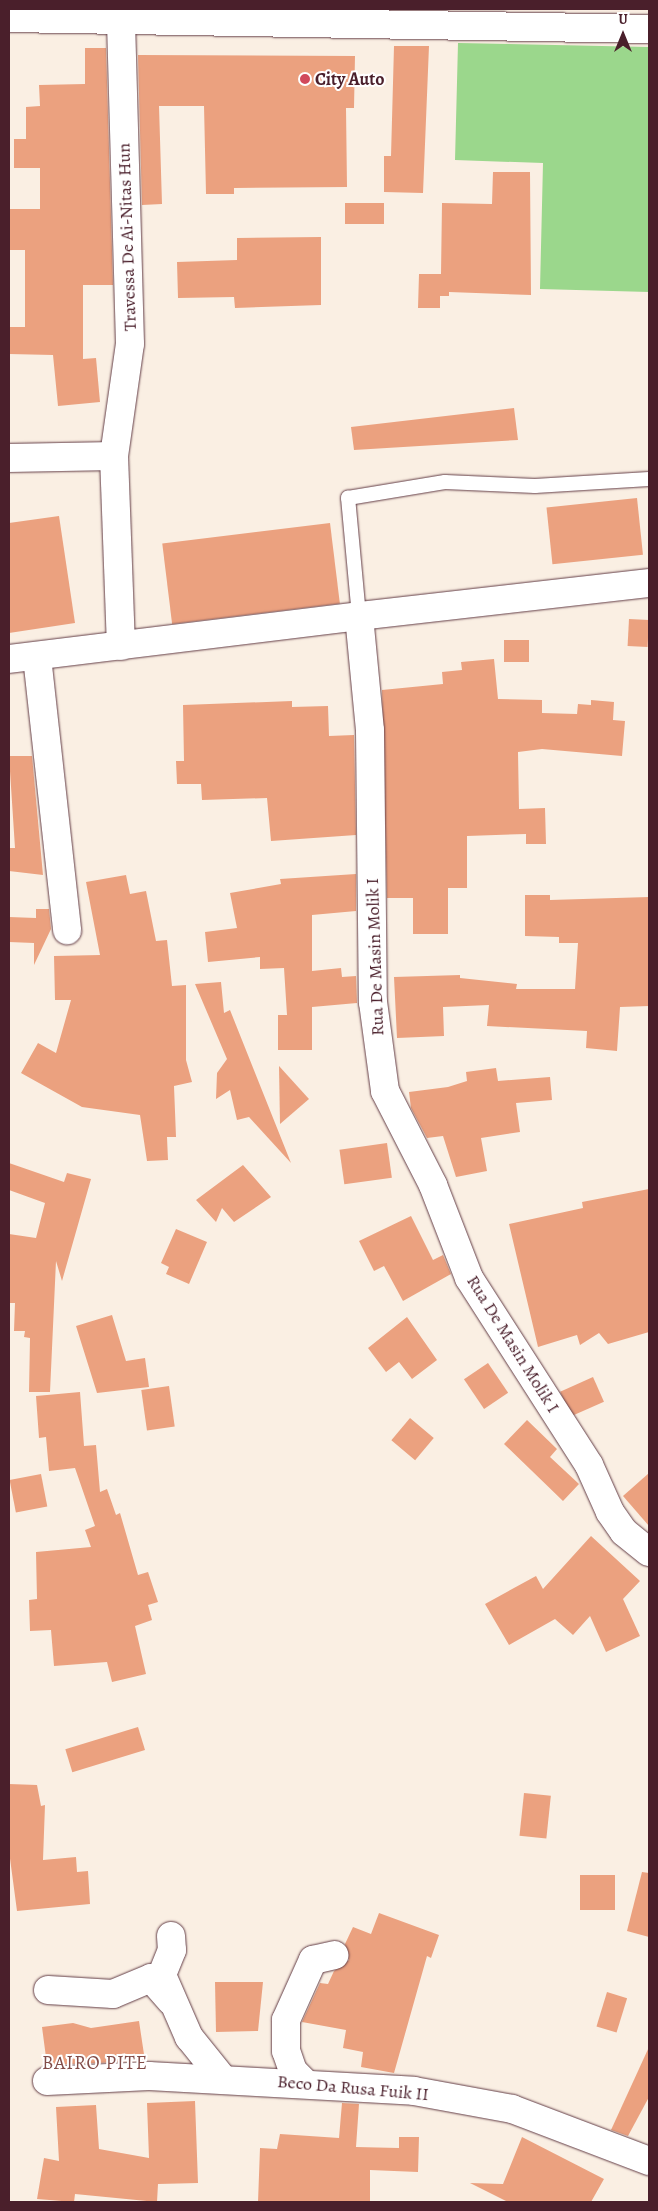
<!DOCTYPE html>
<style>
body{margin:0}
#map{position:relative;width:658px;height:2211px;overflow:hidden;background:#faefe3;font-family:Alegreya,serif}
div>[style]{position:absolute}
.green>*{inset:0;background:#9bd78c}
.building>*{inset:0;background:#eba17f;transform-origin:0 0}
.roads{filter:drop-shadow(0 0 1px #643e47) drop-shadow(0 0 1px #643e47)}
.service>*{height:14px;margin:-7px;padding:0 7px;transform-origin:7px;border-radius:7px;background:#fff}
.minor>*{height:28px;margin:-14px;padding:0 14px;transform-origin:14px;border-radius:14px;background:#fff}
.primary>*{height:28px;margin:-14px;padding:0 14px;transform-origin:14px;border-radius:14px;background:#fff}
.dots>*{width:14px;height:14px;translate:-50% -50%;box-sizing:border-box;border:2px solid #fff;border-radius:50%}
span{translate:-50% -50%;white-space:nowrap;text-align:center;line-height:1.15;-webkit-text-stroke:4px #fff;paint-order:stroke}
.poi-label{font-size:18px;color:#4a1f2b;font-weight:700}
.left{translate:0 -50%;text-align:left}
.street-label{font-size:18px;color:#4a1f2b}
.neighbourhood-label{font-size:19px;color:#824c48;letter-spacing:1px}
.frame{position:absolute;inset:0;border:10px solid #4a1f2b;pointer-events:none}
.north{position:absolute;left:598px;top:10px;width:50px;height:50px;-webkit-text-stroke:4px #fff;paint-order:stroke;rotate:0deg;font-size:14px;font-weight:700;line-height:20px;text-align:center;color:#4a1f2b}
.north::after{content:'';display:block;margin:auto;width:18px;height:22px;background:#4a1f2b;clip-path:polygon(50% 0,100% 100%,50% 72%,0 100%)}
</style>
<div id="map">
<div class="green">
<i style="clip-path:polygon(458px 43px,649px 47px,649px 292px,540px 289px,543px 163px,455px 160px)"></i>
</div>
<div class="building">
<i style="clip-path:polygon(394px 46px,429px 46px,423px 193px,384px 192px,384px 156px,391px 156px)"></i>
<i style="clip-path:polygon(85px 48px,106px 48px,113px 285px,83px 285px,83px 359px,96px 358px,100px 402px,58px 406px,53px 355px,9px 354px,9px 327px,25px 327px,25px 250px,9px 250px,9px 209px,40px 209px,40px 168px,14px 168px,14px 139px,26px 139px,26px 107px,40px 106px,39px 85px,85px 84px)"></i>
<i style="clip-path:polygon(138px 55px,355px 56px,354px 108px,346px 108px,347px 187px,234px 188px,234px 194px,206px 194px,204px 106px,159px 106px,162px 204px,142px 205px)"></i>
<i style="clip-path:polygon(493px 172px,530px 172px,531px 295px,449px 292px,449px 296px,440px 296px,440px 308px,418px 308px,419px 274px,441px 274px,442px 203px,492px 204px)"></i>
<i style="left:345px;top:203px;width:39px;height:21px"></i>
<i style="clip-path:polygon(321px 237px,321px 305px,235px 308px,234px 297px,178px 298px,177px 262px,237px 260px,237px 238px)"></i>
<i style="clip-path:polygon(514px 408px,518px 440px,354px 450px,351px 427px)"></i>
<i style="left:637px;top:498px;width:57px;height:91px;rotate:84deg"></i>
<i style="clip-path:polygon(59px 516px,75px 623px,9px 633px,9px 523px)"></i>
<i style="left:330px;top:523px;width:81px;height:169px;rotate:83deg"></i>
<i style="left:629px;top:619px;width:20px;height:27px;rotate:3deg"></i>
<i style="left:504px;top:640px;width:25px;height:22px"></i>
<i style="clip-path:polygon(494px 659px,498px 699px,542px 700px,542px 713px,577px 714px,578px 704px,591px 705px,591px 700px,614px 702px,613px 720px,625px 721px,622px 756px,542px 749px,518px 752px,519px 809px,545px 808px,546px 844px,526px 844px,526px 834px,467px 836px,467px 888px,448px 888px,448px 934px,413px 934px,413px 898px,387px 898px,382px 690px,443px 684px,442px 672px,462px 670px,461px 662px)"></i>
<i style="clip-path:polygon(292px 701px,292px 707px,328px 706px,329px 736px,354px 735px,356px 835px,271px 841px,267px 798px,202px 800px,201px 784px,177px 784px,176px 761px,184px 761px,183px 705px)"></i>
<i style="clip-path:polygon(9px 756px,32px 756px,43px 875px,9px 871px,9px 848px,15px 848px)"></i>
<i style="clip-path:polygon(356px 874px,356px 911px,312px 915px,312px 971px,341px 968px,342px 977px,356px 976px,357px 1003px,312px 1007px,312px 1050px,278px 1050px,278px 1015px,287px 1015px,284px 968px,260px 969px,260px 957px,208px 962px,205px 932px,237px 928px,230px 893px,281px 884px,280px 879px)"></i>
<i style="clip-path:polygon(126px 875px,130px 894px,146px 891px,156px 941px,167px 940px,172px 986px,186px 985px,186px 1060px,192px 1082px,174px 1086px,176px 1137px,167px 1137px,168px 1160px,147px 1161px,140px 1115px,82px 1107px,21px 1073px,38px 1043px,56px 1053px,71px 1000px,55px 1000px,54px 956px,100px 955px,86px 882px)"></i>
<i style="clip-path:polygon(525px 895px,550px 895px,550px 900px,649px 897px,649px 1006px,620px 1007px,617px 1051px,586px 1048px,587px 1031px,487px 1026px,489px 1005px,443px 1007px,444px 1036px,397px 1038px,394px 977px,460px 975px,460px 978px,517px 984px,516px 989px,575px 989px,578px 943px,559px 943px,559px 937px,525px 936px)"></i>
<i style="clip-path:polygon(36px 909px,49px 909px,51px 929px,34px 965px,34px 943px,9px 942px,9px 917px,36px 918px)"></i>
<i style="clip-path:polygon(221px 982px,224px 1013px,230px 1010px,291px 1163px,249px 1117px,237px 1120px,230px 1090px,216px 1099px,217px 1073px,227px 1059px,195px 984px)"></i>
<i style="clip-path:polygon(279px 1066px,309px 1099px,280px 1124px)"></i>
<i style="clip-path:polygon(496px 1068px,498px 1081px,550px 1077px,552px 1100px,516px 1103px,520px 1132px,481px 1138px,487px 1171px,456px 1177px,443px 1136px,427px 1138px,411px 1108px,409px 1092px,448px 1087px,467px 1081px,466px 1072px)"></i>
<i style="left:387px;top:1143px;width:35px;height:48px;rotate:82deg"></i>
<i style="clip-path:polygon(9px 1163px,64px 1182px,67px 1173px,91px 1179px,62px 1281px,56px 1261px,50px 1392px,29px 1392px,30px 1338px,24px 1337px,25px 1331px,14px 1331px,15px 1303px,9px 1303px,9px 1234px,36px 1238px,45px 1203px,9px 1190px)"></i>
<i style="clip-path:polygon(243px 1165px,271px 1197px,234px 1222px,222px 1208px,216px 1222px,196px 1200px)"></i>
<i style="clip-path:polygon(649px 1189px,649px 1332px,608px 1344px,599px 1333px,580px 1345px,577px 1335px,538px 1347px,509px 1224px,583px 1208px,582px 1202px)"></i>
<i style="clip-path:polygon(411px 1216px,433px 1260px,443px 1255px,451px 1274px,403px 1301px,384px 1266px,374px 1271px,359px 1241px)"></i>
<i style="clip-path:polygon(176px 1229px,207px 1242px,189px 1284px,166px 1274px,169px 1267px,161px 1263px)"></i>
<i style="clip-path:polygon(112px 1315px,126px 1361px,145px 1358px,149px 1387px,97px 1393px,76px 1326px)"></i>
<i style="clip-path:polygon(407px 1317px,437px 1360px,412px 1379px,399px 1362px,386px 1372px,368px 1348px)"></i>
<i style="left:488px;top:1363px;width:36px;height:29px;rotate:56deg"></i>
<i style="left:593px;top:1377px;width:27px;height:36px;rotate:66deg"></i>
<i style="left:169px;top:1386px;width:41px;height:28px;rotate:82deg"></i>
<i style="clip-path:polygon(80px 1392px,84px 1446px,96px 1445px,100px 1492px,107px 1489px,116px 1515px,120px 1513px,138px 1575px,148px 1572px,158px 1602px,148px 1605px,152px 1620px,135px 1626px,146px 1674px,112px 1682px,107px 1662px,54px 1666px,51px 1630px,30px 1631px,29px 1600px,37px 1599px,36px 1552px,91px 1547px,85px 1530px,95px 1526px,75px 1468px,49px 1471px,46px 1437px,39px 1438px,36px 1396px)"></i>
<i style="left:410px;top:1418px;width:31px;height:29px;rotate:40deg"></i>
<i style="clip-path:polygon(527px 1420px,557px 1449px,550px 1457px,579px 1484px,563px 1501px,504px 1444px)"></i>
<i style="clip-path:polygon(649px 1473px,649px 1526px,623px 1496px)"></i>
<i style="left:41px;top:1474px;width:33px;height:32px;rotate:79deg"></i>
<i style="clip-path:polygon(591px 1536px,640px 1581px,623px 1599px,640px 1636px,606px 1652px,590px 1616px,573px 1635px,555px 1619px,509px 1645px,485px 1604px,536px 1576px,543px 1589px)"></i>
<i style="left:138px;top:1727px;width:24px;height:76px;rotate:73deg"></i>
<i style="clip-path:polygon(9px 1784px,37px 1785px,41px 1806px,45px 1805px,43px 1860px,76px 1857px,77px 1872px,88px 1871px,90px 1904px,17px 1911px,9px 1851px)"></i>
<i style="left:524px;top:1793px;width:27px;height:43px;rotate:6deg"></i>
<i style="clip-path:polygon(642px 1872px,649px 1873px,649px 1937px,627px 1931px)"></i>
<i style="left:580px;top:1875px;width:35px;height:35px"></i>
<i style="clip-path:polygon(379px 1913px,439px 1935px,431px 1958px,427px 1956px,394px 2073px,361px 2067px,363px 2052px,343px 2048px,346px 2030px,302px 2022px,320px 1983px,328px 1984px,334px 1971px,349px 1960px,345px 1944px,353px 1927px,371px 1934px)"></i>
<i style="clip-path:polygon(215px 1982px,263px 1982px,258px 2031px,216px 2032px)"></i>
<i style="left:607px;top:1992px;width:21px;height:36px;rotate:17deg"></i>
<i style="clip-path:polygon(139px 2021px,145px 2061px,47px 2065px,42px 2027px,73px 2023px,91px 2028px)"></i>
<i style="clip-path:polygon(649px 2047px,649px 2097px,628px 2136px,611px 2130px)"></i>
<i style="clip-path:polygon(195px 2101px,198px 2183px,158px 2184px,157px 2202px,75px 2194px,74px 2202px,37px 2199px,44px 2158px,59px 2161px,56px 2107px,96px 2105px,99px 2149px,149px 2158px,147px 2103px)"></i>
<i style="clip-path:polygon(342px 2103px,359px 2104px,356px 2147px,399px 2148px,399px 2137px,419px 2137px,418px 2172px,370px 2170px,370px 2202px,258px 2202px,260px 2148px,277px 2149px,280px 2134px,339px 2138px)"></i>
<i style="clip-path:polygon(522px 2137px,604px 2179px,591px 2202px,508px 2202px,470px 2183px,503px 2184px)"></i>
</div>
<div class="roads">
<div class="service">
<i style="left:359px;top:616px;width:119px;rotate:-95.3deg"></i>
<i style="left:348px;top:498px;width:98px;rotate:-9.4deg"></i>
<i style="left:445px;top:482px;width:90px;rotate:2.5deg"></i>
<i style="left:535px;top:486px;width:114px;rotate:-3.5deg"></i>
</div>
<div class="minor">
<i style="left:114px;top:456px;width:113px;rotate:-81.9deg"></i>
<i style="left:130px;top:344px;width:328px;rotate:-91.6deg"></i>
<i style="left:9px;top:458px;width:105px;rotate:-1.1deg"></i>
<i style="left:114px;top:456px;width:190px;rotate:87.9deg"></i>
<i style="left:359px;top:616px;width:292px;rotate:-6.5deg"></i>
<i style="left:37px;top:657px;width:275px;rotate:83.7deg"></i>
<i style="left:9px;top:659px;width:353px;rotate:-7deg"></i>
<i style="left:359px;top:616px;width:115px;rotate:84.5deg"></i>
<i style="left:370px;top:730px;width:272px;rotate:89.4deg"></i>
<i style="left:373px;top:1002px;width:90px;rotate:82.3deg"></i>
<i style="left:385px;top:1091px;width:106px;rotate:62.9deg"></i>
<i style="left:433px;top:1185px;width:100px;rotate:68.8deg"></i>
<i style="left:469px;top:1278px;width:222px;rotate:57.3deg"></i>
<i style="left:589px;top:1465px;width:51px;rotate:65.9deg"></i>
<i style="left:610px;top:1512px;width:24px;rotate:55deg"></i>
<i style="left:624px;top:1532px;width:32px;rotate:39deg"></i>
<i style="left:171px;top:1936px;width:14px;rotate:86deg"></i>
<i style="left:172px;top:1950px;width:27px;rotate:112deg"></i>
<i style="left:162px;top:1975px;width:68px;rotate:66.5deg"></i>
<i style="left:189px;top:2037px;width:53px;rotate:51.2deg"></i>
<i style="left:48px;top:1990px;width:65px;rotate:3.5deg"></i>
<i style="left:113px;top:1994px;width:41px;rotate:-22.8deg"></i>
<i style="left:151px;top:1978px;width:30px;rotate:49deg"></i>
<i style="left:47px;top:2081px;width:102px;rotate:-2.8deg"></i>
<i style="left:149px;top:2076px;width:265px;rotate:3.2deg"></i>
<i style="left:414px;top:2091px;width:100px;rotate:10.4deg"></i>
<i style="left:512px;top:2109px;width:147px;rotate:20.8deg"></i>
<i style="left:305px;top:2083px;width:17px;rotate:-135deg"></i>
<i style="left:293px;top:2071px;width:21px;rotate:-109deg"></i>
<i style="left:286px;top:2051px;width:31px;rotate:-90deg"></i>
<i style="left:286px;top:2020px;width:66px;rotate:-65.8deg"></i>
<i style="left:313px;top:1960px;width:22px;rotate:-13deg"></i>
</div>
<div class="primary">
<i style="left:9px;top:18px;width:640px;rotate:0.98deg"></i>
</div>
</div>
<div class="dots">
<i style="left:305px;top:79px;background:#d1495b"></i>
</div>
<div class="poi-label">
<span class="left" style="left:315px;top:79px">City Auto</span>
</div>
<div class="street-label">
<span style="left:127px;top:237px;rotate:-92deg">Travessa De Ai-Nitas Hun</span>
<span style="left:375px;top:957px;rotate:-92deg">Rua De Masin Molik I</span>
<span style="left:513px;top:1344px;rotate:58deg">Rua De Masin Molik I</span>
<span style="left:353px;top:2088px;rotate:5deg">Beco Da Rusa Fuik II</span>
</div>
<div class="neighbourhood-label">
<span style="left:95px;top:2064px">BAIRO PITE</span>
</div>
<div class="frame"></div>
<div class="north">U</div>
</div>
